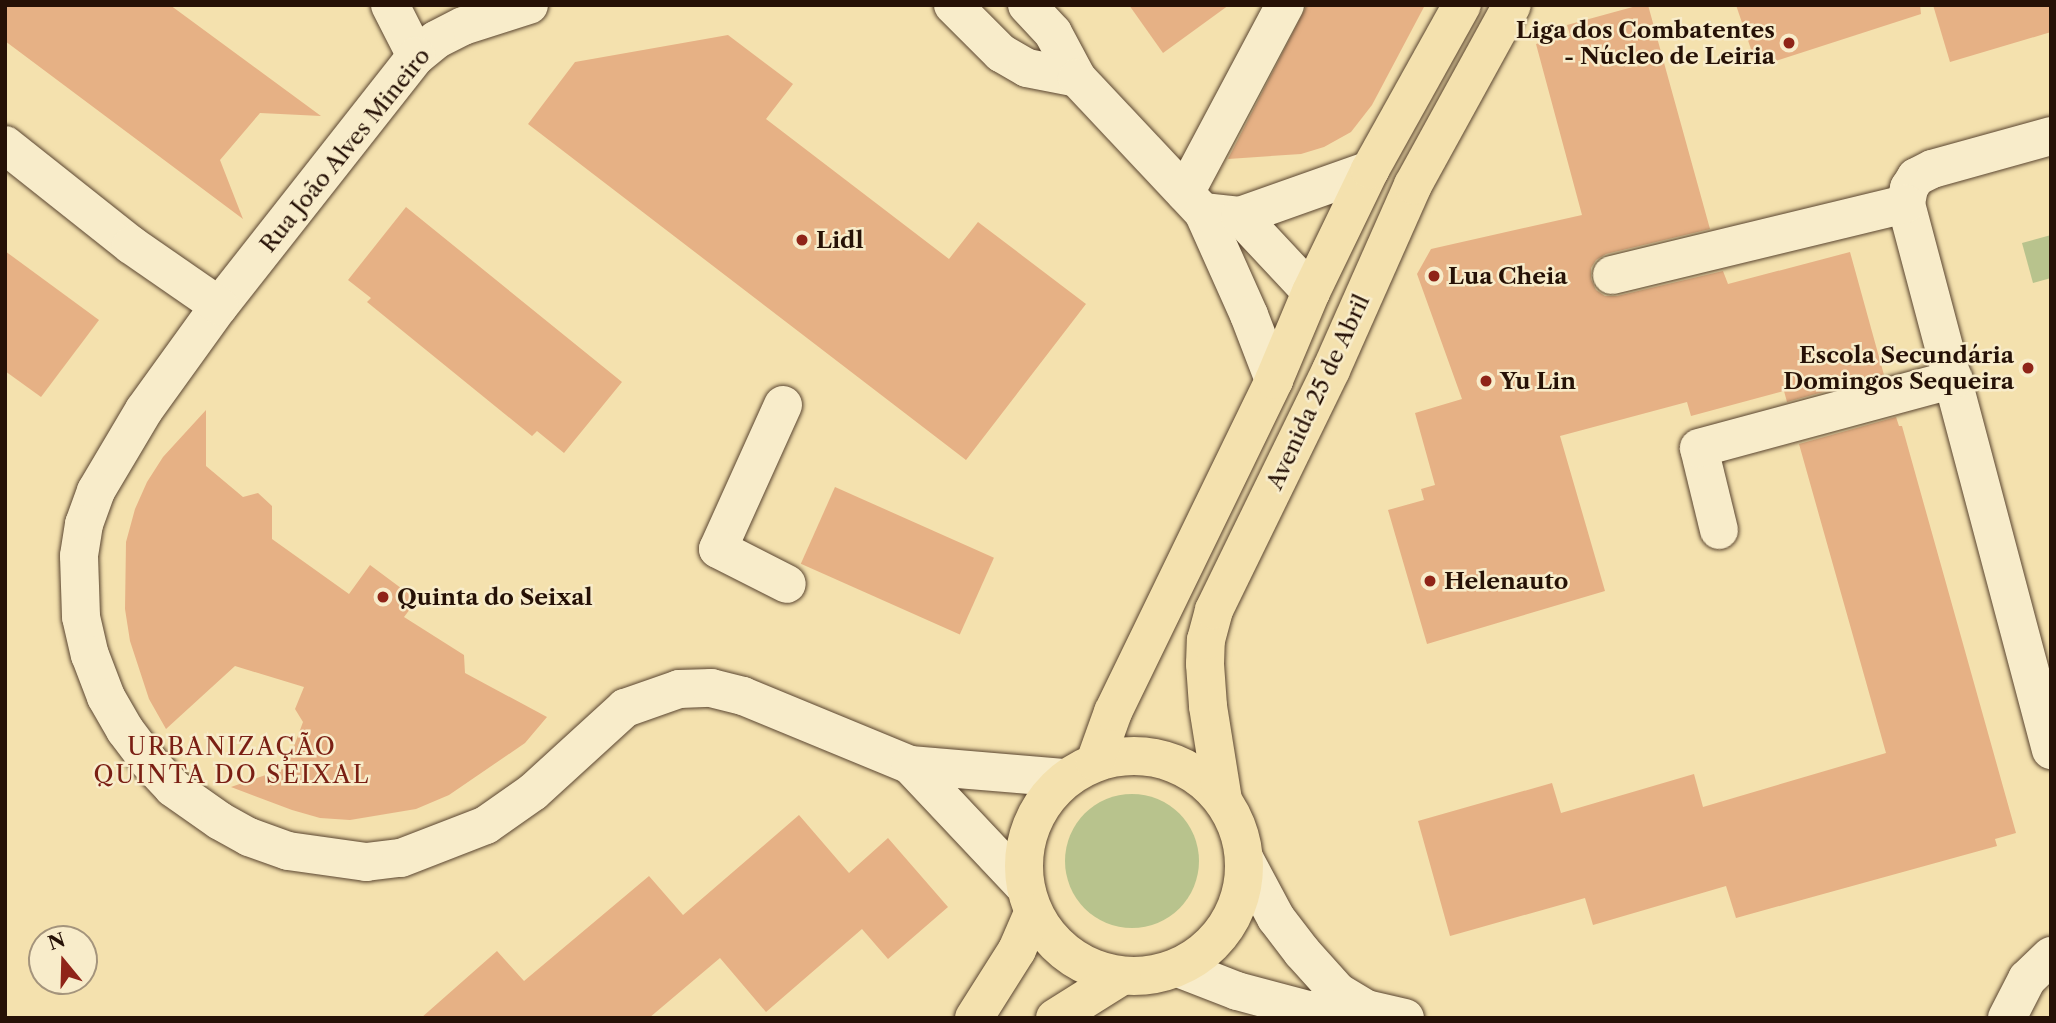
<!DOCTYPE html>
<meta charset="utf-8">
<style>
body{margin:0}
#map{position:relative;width:2056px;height:1023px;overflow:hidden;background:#f4e1ae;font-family:"Libre Caslon Text",serif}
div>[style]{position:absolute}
.green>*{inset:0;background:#b8c38d}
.round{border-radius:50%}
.building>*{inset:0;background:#e6b185;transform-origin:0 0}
.roads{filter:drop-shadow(0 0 2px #5a4530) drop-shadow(0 0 2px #5a4530)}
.minor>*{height:38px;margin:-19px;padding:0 19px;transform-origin:19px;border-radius:19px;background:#f8ecca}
.major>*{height:38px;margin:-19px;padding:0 19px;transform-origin:19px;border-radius:19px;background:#f4e1ae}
.major>.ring{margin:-19px;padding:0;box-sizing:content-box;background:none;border:38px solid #f4e1ae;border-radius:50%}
.dots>*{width:19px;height:19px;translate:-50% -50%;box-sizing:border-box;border:4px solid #f8ecca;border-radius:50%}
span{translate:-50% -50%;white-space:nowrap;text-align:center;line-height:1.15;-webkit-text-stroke:5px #f8ecca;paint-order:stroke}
.poi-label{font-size:23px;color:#261106;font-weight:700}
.right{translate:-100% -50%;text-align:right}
.left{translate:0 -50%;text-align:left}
.street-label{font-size:23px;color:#261106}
.neighbourhood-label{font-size:24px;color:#7a1f14;letter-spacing:2px}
.frame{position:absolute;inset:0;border:7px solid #261106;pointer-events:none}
.north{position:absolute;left:28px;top:925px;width:70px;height:70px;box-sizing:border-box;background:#f8ecca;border:2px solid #a4947c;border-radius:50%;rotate:341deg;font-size:19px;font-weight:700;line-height:28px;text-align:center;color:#261106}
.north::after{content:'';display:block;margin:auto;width:24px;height:32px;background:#8f2418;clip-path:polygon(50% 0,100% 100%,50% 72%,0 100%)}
</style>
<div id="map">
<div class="green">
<i style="clip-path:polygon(2051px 235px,2051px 278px,2033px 283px,2022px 243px)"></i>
<i class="round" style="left:1065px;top:794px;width:134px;height:134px"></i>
</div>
<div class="building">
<i style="clip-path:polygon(5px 5px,170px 5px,321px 116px,260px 113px,220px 160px,243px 219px,5px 41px)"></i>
<i style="clip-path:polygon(1129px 5px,1229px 5px,1163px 53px)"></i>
<i style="clip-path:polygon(1307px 5px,1425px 5px,1372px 105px,1351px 132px,1324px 147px,1301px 154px,1228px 159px)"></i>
<i style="clip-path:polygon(1640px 5px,1648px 5px,1710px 229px,1606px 254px,1596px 260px,1591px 268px,1591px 279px,1596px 290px,1605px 296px,1617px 296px,1723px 271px,1728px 284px,1850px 252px,1884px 375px,1787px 402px,1784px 391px,1691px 416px,1687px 402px,1560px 436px,1605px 591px,1427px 644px,1388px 510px,1424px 500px,1421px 489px,1435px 485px,1415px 413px,1462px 399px,1417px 274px,1431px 249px,1582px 215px,1536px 44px,1570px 35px,1567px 25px)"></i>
<i style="clip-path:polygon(1736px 5px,1920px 5px,1921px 14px,1757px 67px)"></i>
<i style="clip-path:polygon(1933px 5px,2051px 5px,2051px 32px,1950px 62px)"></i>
<i style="clip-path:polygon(728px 35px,793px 84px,766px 119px,949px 259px,978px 222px,1086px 304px,966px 460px,528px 124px,575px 62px)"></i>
<i style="clip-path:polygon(406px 207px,622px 382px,564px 453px,537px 431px,532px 436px,367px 302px,371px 298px,348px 280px)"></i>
<i style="clip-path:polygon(5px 251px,99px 320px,41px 397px,5px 371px)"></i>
<i style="clip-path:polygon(206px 410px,206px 466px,243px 497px,258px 493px,272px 506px,272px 539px,349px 594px,370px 565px,417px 600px,404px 617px,464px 655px,465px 673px,547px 717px,525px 743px,449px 795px,416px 809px,350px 820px,320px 818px,292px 810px,231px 787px,286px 768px,303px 722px,295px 709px,304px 687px,235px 666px,166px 729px,149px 699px,130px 641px,125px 609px,126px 542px,135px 509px,147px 482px,163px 457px)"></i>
<i style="clip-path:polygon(1896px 417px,1899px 426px,1902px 426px,2016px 833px,1995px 839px,1997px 846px,1736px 918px,1726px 886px,1593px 925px,1585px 898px,1450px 936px,1418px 821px,1552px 783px,1561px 813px,1694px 774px,1703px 807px,1886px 753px,1799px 444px)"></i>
<i style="left:835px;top:487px;width:174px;height:84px;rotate:24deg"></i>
<i style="clip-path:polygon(799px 815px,849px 873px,888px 838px,948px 907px,888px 959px,862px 929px,766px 1012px,720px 958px,649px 1018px,421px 1018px,497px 951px,524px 981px,649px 876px,683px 915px)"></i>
</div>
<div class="roads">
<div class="minor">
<i style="left:390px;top:5px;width:57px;rotate:63deg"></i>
<i style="left:529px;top:5px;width:69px;rotate:162.3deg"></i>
<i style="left:463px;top:26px;width:30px;rotate:153deg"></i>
<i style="left:436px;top:40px;width:26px;rotate:141deg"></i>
<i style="left:416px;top:56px;width:318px;rotate:128.2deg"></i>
<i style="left:219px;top:306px;width:128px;rotate:125.8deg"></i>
<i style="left:144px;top:410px;width:94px;rotate:120.7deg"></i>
<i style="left:96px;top:491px;width:35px;rotate:110deg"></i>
<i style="left:84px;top:524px;width:32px;rotate:99deg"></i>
<i style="left:79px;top:556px;width:61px;rotate:88.1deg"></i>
<i style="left:81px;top:617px;width:39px;rotate:77deg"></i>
<i style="left:90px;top:655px;width:45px;rotate:69.1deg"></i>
<i style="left:106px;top:697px;width:38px;rotate:60deg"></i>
<i style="left:125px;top:730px;width:39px;rotate:53deg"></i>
<i style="left:148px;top:761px;width:37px;rotate:47deg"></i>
<i style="left:173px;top:788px;width:57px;rotate:35.1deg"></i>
<i style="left:220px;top:821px;width:33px;rotate:29deg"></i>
<i style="left:249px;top:837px;width:41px;rotate:19.7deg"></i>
<i style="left:288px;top:851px;width:79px;rotate:8deg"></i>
<i style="left:366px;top:862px;width:35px;rotate:-7deg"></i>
<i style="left:401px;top:858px;width:91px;rotate:-21.2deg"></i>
<i style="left:486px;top:825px;width:57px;rotate:-35.1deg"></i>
<i style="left:533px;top:792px;width:125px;rotate:-42.4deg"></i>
<i style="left:625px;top:708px;width:57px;rotate:-19.4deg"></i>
<i style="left:679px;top:689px;width:32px;rotate:-2deg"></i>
<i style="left:711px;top:688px;width:33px;rotate:14deg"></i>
<i style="left:743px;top:696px;width:181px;rotate:22.4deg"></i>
<i style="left:910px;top:765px;width:157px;rotate:4.8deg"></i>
<i style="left:953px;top:5px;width:68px;rotate:45deg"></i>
<i style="left:1001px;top:53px;width:30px;rotate:30deg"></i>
<i style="left:1027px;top:68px;width:51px;rotate:11.3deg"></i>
<i style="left:1027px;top:5px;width:38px;rotate:47deg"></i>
<i style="left:1053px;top:33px;width:51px;rotate:61.9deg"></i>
<i style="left:1077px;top:78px;width:184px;rotate:46.8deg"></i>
<i style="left:1203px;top:212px;width:113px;rotate:65.9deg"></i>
<i style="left:1249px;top:315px;width:70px;rotate:69deg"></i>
<i style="left:2051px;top:136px;width:123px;rotate:164.5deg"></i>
<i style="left:1932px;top:169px;width:18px;rotate:153deg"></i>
<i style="left:1916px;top:177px;width:13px;rotate:122deg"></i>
<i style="left:1909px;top:188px;width:16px;rotate:101deg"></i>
<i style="left:1906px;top:204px;width:565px;rotate:75.13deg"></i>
<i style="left:5px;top:145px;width:161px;rotate:38.4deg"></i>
<i style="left:131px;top:245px;width:107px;rotate:34.7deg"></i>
<i style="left:1185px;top:193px;width:213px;rotate:-62deg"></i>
<i style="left:1203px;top:212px;width:37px;rotate:6deg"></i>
<i style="left:1240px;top:216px;width:138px;rotate:-19.5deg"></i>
<i style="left:1240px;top:216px;width:104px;rotate:46.9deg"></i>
<i style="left:1612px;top:275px;width:302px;rotate:-13.6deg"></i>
<i style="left:783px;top:405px;width:158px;rotate:114.3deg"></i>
<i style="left:718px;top:549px;width:77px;rotate:26.9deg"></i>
<i style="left:1719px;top:530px;width:84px;rotate:-103.7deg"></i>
<i style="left:1699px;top:448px;width:264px;rotate:-15.1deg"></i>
<i style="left:910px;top:765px;width:168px;rotate:46.7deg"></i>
<i style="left:1245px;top:860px;width:66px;rotate:61.9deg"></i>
<i style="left:1276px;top:918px;width:43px;rotate:52.6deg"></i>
<i style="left:1302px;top:952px;width:54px;rotate:48deg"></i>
<i style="left:1338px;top:992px;width:33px;rotate:31deg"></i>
<i style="left:1178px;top:968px;width:63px;rotate:21.3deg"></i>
<i style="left:1237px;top:991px;width:73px;rotate:15deg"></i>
<i style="left:1308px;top:1010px;width:58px;rotate:-1deg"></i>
<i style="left:1366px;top:1009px;width:40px;rotate:13deg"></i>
<i style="left:2007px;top:1018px;width:44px;rotate:-62.9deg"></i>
<i style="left:2027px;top:979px;width:33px;rotate:-44deg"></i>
</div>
<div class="major">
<i class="ring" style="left:1024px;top:756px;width:182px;height:182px"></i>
<i style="left:1095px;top:762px;width:53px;rotate:-70.2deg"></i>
<i style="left:1113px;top:712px;width:369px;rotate:-64.1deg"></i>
<i style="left:1274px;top:380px;width:95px;rotate:-67.2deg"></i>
<i style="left:1311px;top:292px;width:136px;rotate:-64.2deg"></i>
<i style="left:1370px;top:170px;width:189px;rotate:-60.9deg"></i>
<i style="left:1223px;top:800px;width:95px;rotate:-99.1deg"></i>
<i style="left:1208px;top:706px;width:42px;rotate:-94.1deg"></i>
<i style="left:1205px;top:664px;width:24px;rotate:-88deg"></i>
<i style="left:1206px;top:640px;width:31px;rotate:-75deg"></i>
<i style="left:1214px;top:610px;width:267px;rotate:-64deg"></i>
<i style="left:1331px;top:370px;width:202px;rotate:-66.1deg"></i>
<i style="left:1413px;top:185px;width:205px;rotate:-61.2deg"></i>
<i style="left:974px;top:1018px;width:80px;rotate:-57.7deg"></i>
<i style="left:1017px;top:950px;width:40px;rotate:-66.6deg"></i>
<i style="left:1055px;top:1018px;width:79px;rotate:-32.1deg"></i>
</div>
</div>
<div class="dots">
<i style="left:1789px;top:43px;background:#8f2418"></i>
<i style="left:802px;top:240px;background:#8f2418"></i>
<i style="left:1434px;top:276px;background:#8f2418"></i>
<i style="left:2028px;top:368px;background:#8f2418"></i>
<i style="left:1486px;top:381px;background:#8f2418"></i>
<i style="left:1430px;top:581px;background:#8f2418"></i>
<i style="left:383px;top:597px;background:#8f2418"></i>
</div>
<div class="poi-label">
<span class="right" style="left:1775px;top:43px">Liga dos Combatentes<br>- Núcleo de Leiria</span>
<span class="left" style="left:816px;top:240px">Lidl</span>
<span class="left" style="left:1448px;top:276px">Lua Cheia</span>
<span class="right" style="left:2014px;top:368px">Escola Secundária<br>Domingos Sequeira</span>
<span class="left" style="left:1500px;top:381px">Yu Lin</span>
<span class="left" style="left:1444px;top:581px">Helenauto</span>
<span class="left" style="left:397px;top:597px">Quinta do Seixal</span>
</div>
<div class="street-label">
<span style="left:345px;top:150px;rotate:-51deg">Rua João Alves Mineiro</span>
<span style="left:1318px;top:392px;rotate:-65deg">Avenida 25 de Abril</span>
</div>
<div class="neighbourhood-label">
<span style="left:232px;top:761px">URBANIZAÇÃO<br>QUINTA DO SEIXAL</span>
</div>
<div class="frame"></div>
<div class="north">N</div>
</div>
